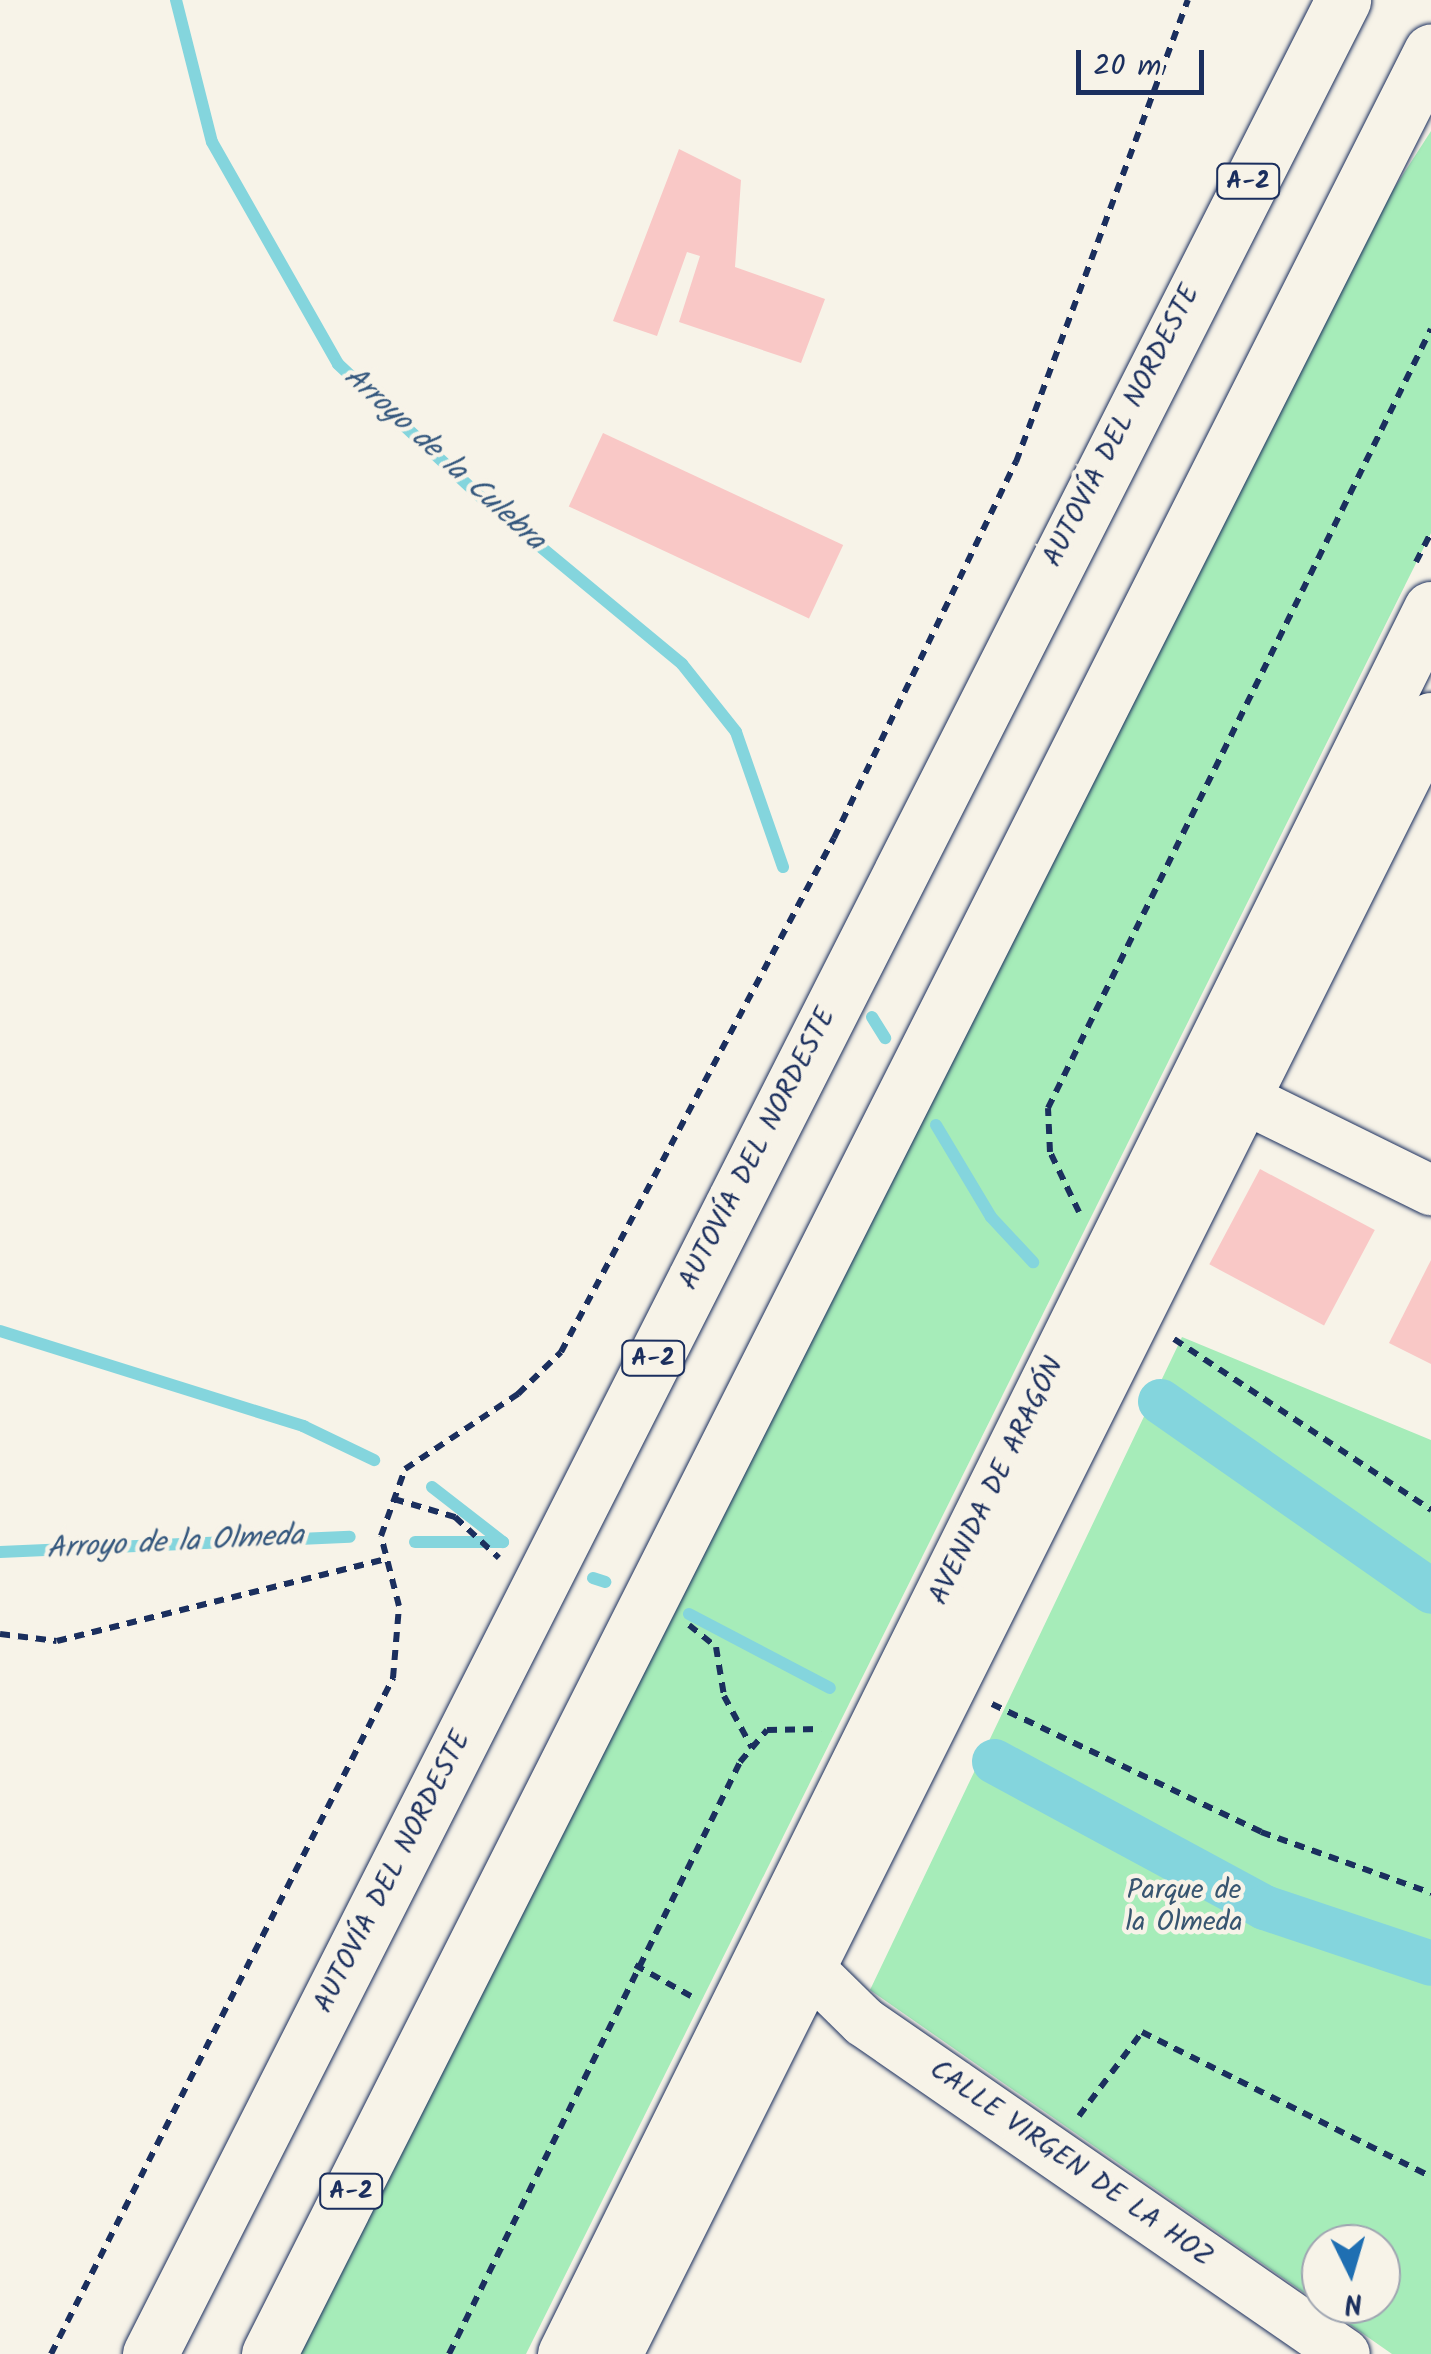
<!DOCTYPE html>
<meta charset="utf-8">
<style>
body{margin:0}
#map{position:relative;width:1431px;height:2354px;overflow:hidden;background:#f7f3e8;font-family:Kalam,sans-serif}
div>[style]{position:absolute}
.green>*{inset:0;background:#a6ecb9}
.stream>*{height:12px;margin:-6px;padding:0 6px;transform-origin:6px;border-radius:6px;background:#84d5dd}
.canal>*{height:45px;margin:-22.5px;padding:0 22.5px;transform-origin:22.5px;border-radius:22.5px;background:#84d5dd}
.building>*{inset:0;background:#f9c8c6;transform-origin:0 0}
.path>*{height:6px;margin-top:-3px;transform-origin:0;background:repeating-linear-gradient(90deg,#1b2f5e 0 10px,transparent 0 18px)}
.roads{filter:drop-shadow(0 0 2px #1b2f5e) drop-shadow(0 0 2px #1b2f5e)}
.minor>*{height:50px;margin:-25px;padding:0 25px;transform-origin:25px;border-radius:25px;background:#f7f3e8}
.tertiary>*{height:55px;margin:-27.5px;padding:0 27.5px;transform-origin:27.5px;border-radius:27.5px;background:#f7f3e8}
.motorway>*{height:55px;margin:-27.5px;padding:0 27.5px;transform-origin:27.5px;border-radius:27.5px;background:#f7f3e8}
span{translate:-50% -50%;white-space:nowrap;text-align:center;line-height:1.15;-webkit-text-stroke:9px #f7f3e8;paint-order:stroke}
.shield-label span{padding:2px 8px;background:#f7f3e8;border:2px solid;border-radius:8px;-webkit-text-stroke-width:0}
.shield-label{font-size:25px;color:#1b2f5e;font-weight:700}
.street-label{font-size:28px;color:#1b2f5e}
.park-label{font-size:28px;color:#375570}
.water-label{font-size:30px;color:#35587e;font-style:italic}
.north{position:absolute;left:1301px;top:2224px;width:100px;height:100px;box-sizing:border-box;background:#f7f3e8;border:2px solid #9fa5b1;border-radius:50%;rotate:175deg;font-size:28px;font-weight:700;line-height:40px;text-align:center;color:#1b2f5e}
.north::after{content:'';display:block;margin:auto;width:35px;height:45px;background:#1f6fb2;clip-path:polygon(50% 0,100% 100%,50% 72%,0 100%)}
.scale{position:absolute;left:1076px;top:50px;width:128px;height:45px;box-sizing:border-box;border:5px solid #1b2f5e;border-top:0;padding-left:12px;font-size:30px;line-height:35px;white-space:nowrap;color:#1b2f5e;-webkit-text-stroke:8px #f7f3e8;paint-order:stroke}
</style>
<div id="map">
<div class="green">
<i style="clip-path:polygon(1431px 131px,1431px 533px,526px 2354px,269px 2354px,1255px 404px)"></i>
<i style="clip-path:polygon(evenodd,1182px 1337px,1431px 1440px,1431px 2354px,1392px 2354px,870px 1990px,1182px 1337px,1321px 2244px,1381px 2244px,1381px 2304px,1321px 2304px,1321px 2244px)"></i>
</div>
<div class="stream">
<i style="left:176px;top:0;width:146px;rotate:75.8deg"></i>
<i style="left:212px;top:142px;width:255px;rotate:60.4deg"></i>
<i style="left:338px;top:364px;width:200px;rotate:43deg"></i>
<i style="left:484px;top:500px;width:257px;rotate:39.6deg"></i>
<i style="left:682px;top:664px;width:87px;rotate:51.5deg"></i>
<i style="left:736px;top:732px;width:143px;rotate:70.8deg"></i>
<i style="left:872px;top:1017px;width:25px;rotate:58deg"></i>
<i style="left:936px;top:1125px;width:107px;rotate:59.1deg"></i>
<i style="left:991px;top:1217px;width:62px;rotate:47deg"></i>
<i style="left:0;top:1331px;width:318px;rotate:17.4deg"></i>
<i style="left:303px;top:1426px;width:79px;rotate:25.6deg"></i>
<i style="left:432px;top:1487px;width:90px;rotate:37.8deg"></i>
<i style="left:415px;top:1542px;width:88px"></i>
<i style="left:0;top:1552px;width:350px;rotate:-2.5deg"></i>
<i style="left:593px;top:1578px;width:13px;rotate:18deg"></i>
<i style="left:689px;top:1614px;width:159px;rotate:27.7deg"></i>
</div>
<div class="canal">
<i style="left:1160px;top:1401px;width:331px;rotate:35deg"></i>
<i style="left:994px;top:1761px;width:307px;rotate:28.4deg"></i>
<i style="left:1264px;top:1907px;width:176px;rotate:18.5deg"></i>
</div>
<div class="building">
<i style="clip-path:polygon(679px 149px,741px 180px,735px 267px,825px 299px,801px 363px,679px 322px,700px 256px,687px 252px,657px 336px,613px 321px)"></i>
<i style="left:603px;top:433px;width:265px;height:81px;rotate:25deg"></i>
<i style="left:1260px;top:1169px;width:130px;height:108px;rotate:28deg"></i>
<i style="clip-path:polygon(1431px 1260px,1431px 1364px,1389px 1343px)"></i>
</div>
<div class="path">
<i style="left:1416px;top:562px;width:33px;rotate:-63deg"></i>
<i style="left:1079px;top:1212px;width:67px;rotate:-115.8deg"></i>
<i style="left:1050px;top:1152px;width:44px;rotate:-92.6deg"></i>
<i style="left:1048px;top:1108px;width:868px;rotate:-63.82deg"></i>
<i style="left:1174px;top:1339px;width:309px;rotate:33.6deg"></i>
<i style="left:394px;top:1499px;width:64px;rotate:16.4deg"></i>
<i style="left:455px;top:1517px;width:60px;rotate:43deg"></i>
<i style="left:689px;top:1625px;width:35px;rotate:39deg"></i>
<i style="left:716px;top:1647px;width:50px;rotate:80.7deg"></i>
<i style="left:724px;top:1696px;width:59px;rotate:61.7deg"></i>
<i style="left:0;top:1634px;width:57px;rotate:7deg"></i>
<i style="left:57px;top:1641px;width:340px;rotate:-14deg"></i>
<i style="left:992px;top:1704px;width:298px;rotate:25.4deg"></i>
<i style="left:1261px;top:1832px;width:181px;rotate:19.7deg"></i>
<i style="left:635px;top:1965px;width:64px;rotate:29deg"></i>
<i style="left:1079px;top:2116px;width:105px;rotate:-53.1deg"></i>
<i style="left:1142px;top:2032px;width:323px;rotate:26.6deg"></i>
<i style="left:51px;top:2354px;width:758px;rotate:-63.16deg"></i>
<i style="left:393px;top:1678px;width:72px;rotate:-85.2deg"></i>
<i style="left:399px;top:1606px;width:72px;rotate:-104.4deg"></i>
<i style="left:381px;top:1536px;width:71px;rotate:-70.3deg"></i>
<i style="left:405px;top:1469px;width:136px;rotate:-33.6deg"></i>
<i style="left:518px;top:1394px;width:60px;rotate:-44.3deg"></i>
<i style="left:561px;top:1352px;width:582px;rotate:-62.03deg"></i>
<i style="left:834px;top:838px;width:418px;rotate:-64.2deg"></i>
<i style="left:1016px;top:462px;width:493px;rotate:-69.6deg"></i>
<i style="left:449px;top:2354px;width:660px;rotate:-63.82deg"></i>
<i style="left:740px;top:1762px;width:42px;rotate:-49.8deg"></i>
<i style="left:767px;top:1730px;width:54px;rotate:-1.1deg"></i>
</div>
<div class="roads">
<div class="minor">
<i style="left:1207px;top:1080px;width:250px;rotate:26.2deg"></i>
<i style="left:806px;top:1965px;width:81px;rotate:44.5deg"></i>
<i style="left:864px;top:2022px;width:584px;rotate:34.61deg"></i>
</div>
<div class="tertiary">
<i style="left:565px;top:2354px;width:1948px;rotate:-63.61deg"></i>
<i style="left:614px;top:2354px;width:1827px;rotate:-63.43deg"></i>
</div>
<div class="motorway">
<i style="left:150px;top:2354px;width:2639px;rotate:-63.12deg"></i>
<i style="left:269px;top:2354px;width:2579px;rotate:-63.22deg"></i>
</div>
</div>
<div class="shield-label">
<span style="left:1248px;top:181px">A-2</span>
<span style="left:653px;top:1358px">A-2</span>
<span style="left:351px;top:2191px">A-2</span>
</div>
<div class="street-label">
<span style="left:1122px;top:426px;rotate:-63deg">AUTOVÍA DEL NORDESTE</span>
<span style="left:758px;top:1149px;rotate:-63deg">AUTOVÍA DEL NORDESTE</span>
<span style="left:997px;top:1481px;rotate:-64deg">AVENIDA DE ARAGÓN</span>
<span style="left:393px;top:1872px;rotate:-63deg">AUTOVÍA DEL NORDESTE</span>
<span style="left:1071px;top:2164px;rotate:35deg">CALLE VIRGEN DE LA HOZ</span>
</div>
<div class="park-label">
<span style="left:1184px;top:1907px">Parque de<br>la Olmeda</span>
</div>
<div class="water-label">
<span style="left:444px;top:459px;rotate:42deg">Arroyo de la Culebra</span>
<span style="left:175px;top:1543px;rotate:-3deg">Arroyo de la Olmeda</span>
</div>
<div class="north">N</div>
<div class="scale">20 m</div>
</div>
